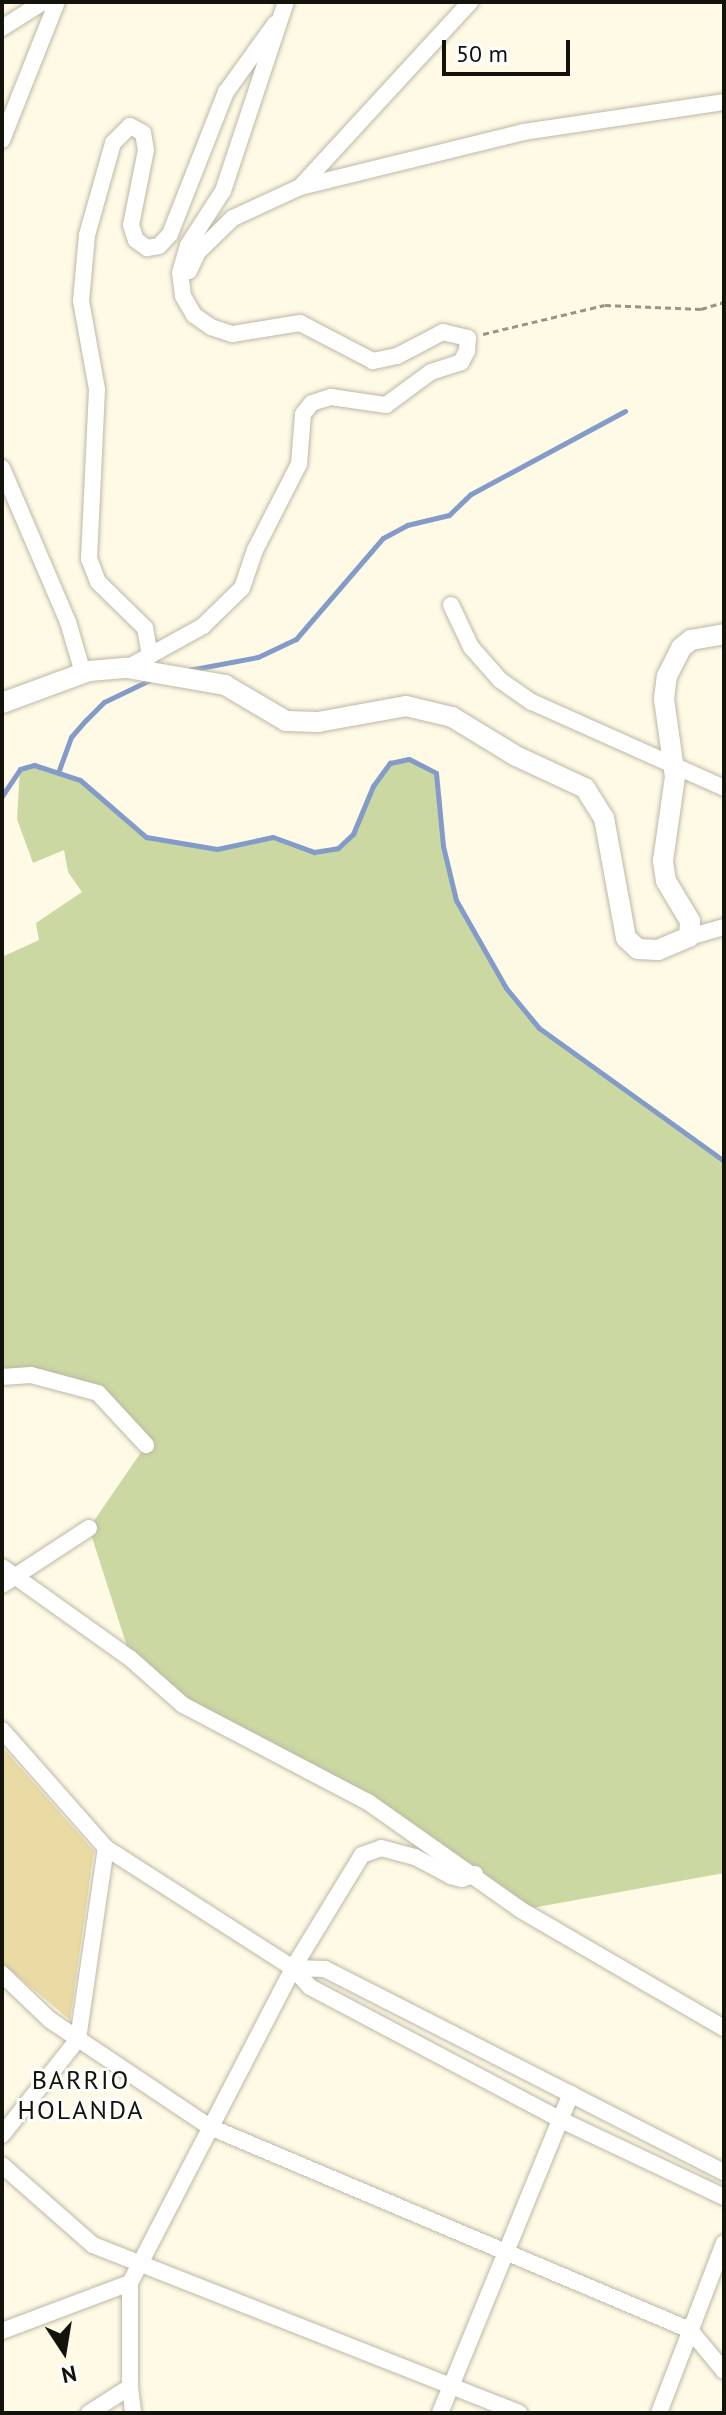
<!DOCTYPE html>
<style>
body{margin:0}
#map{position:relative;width:726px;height:2415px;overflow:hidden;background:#fffae6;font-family:"PT Sans",sans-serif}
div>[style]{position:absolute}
.green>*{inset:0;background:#cbd8a2}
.stream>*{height:5px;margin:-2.5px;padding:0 2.5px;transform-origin:2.5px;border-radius:2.5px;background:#839bc8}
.building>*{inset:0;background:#eadba5}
.path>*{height:3px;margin-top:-1.5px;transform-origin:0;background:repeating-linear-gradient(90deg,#989486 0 6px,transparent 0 10px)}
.roads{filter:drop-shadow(0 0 2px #bdb8a5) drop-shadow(0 0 2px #bdb8a5)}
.minor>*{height:16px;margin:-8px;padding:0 8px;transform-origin:8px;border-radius:8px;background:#fff}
.tertiary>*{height:20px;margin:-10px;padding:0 10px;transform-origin:10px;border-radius:10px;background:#fff}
span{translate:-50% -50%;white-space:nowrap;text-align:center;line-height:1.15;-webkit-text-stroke:6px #fff;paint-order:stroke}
.neighbourhood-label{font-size:26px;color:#13120b;letter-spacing:2px}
.frame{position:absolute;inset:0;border:4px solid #13120b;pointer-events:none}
.north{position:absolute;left:24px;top:2311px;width:80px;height:80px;-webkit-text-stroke:6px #fff;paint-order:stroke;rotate:168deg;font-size:22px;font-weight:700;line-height:32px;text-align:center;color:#13120b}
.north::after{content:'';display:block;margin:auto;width:28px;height:36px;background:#13120b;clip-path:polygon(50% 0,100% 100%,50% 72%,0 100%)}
.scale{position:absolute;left:442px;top:40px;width:128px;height:36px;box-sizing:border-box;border:4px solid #13120b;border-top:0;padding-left:10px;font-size:24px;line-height:28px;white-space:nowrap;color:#13120b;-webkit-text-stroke:6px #fff;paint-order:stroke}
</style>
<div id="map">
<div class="green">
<i style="clip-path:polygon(409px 759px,436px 773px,443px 846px,456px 900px,506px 988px,539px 1028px,724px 1161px,724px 1873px,521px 1910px,368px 1802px,183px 1705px,131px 1659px,89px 1528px,146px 1445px,98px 1393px,2px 1377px,2px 957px,39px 940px,36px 923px,82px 892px,68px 872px,64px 850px,33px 863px,17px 819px,20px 769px,35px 765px,80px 780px,146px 837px,217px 849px,273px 837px,314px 852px,338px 848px,353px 834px,373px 786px,390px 763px)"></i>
</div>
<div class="stream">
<i style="left:189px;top:670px;width:70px;rotate:-10.7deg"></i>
<i style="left:258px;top:657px;width:42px;rotate:-25.3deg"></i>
<i style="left:296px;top:639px;width:133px;rotate:-49.3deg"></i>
<i style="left:383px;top:538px;width:27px;rotate:-28deg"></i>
<i style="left:407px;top:525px;width:43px;rotate:-13.4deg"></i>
<i style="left:449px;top:515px;width:30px;rotate:-44deg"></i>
<i style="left:471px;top:494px;width:175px;rotate:-28.3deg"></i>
<i style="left:59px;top:770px;width:35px;rotate:-70deg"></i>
<i style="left:71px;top:737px;width:23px;rotate:-49deg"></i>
<i style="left:86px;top:720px;width:25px;rotate:-45deg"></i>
<i style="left:104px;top:702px;width:53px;rotate:-25.6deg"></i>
<i style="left:2px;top:796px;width:32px;rotate:-56deg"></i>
<i style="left:20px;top:769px;width:15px;rotate:-16deg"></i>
<i style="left:34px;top:765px;width:48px;rotate:18.1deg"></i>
<i style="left:80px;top:780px;width:87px;rotate:40.8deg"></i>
<i style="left:146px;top:837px;width:72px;rotate:9.6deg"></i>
<i style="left:217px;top:849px;width:57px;rotate:-12.1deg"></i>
<i style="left:273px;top:837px;width:44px;rotate:20.1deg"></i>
<i style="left:314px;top:852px;width:24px;rotate:-9deg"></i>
<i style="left:338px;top:848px;width:21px;rotate:-43deg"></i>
<i style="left:353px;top:834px;width:52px;rotate:-67.4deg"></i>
<i style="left:373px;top:786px;width:29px;rotate:-54deg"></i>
<i style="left:390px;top:763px;width:19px;rotate:-12deg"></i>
<i style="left:409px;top:759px;width:30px;rotate:27deg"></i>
<i style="left:436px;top:773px;width:73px;rotate:84.5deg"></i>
<i style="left:443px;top:846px;width:56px;rotate:76.5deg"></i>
<i style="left:456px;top:900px;width:101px;rotate:60.4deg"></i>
<i style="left:506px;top:988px;width:52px;rotate:50.5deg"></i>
<i style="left:539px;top:1028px;width:228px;rotate:35.7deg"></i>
</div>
<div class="building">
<i style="clip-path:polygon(2px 1747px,94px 1851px,70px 2020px,2px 1963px)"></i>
</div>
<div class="path">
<i style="left:483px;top:334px;width:125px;rotate:-13.4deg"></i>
<i style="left:605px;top:305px;width:96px;rotate:2.4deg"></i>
<i style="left:701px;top:309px;width:24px;rotate:-17deg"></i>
</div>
<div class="roads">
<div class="minor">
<i style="left:2px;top:28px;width:49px;rotate:-32.4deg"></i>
<i style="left:2px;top:140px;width:149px;rotate:-68.3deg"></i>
<i style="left:301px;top:186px;width:250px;rotate:-47.4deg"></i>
<i style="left:189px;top:271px;width:21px;rotate:-65deg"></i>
<i style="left:198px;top:252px;width:49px;rotate:-44.2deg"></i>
<i style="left:233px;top:218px;width:74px;rotate:-24.8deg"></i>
<i style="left:300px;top:187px;width:231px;rotate:-13.8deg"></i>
<i style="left:524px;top:132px;width:202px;rotate:-8.5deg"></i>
<i style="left:2px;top:468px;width:168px;rotate:66.8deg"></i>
<i style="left:68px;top:622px;width:53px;rotate:73.6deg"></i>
<i style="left:451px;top:605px;width:47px;rotate:64.5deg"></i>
<i style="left:471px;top:647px;width:44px;rotate:48.7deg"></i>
<i style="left:500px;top:680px;width:39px;rotate:35deg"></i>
<i style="left:532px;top:702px;width:210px;rotate:24.1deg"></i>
<i style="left:150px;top:656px;width:28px;rotate:-100deg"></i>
<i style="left:145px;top:628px;width:66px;rotate:-135.6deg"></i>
<i style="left:98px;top:582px;width:25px;rotate:-111deg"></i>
<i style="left:89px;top:559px;width:170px;rotate:-87.3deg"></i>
<i style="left:97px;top:389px;width:89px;rotate:-100.3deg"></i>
<i style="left:81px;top:301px;width:66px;rotate:-84.8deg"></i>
<i style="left:87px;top:235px;width:96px;rotate:-74.2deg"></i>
<i style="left:113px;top:143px;width:24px;rotate:-45deg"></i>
<i style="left:130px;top:126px;width:15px;rotate:28deg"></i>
<i style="left:143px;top:133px;width:17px;rotate:80deg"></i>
<i style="left:146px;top:150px;width:76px;rotate:101.3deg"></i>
<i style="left:131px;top:225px;width:16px;rotate:72deg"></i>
<i style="left:136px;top:240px;width:14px;rotate:36deg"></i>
<i style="left:147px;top:248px;width:12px;rotate:-9deg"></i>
<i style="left:159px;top:246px;width:16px;rotate:-47deg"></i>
<i style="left:170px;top:234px;width:153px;rotate:-68.5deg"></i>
<i style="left:226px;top:92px;width:84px;rotate:-54.2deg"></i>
<i style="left:127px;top:668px;width:87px;rotate:-28.9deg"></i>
<i style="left:203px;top:626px;width:54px;rotate:-44.3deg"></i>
<i style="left:242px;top:588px;width:40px;rotate:-71.1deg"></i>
<i style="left:255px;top:550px;width:97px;rotate:-62.9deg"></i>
<i style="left:299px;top:464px;width:50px;rotate:-85.4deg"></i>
<i style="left:303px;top:414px;width:14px;rotate:-51deg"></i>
<i style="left:312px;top:403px;width:20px;rotate:-18deg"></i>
<i style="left:331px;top:397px;width:56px;rotate:8.3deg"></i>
<i style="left:386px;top:405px;width:56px;rotate:-36.3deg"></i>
<i style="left:431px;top:372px;width:32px;rotate:-18deg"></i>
<i style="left:461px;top:362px;width:13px;rotate:-61deg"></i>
<i style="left:467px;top:351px;width:13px;rotate:-86deg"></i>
<i style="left:468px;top:338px;width:26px;rotate:-167deg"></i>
<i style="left:443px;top:332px;width:52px;rotate:152.4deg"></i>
<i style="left:397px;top:356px;width:25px;rotate:168deg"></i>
<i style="left:373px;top:361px;width:82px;rotate:-152.5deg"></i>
<i style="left:300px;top:323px;width:69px;rotate:170.8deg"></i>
<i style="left:232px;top:334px;width:22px;rotate:-162deg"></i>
<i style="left:211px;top:327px;width:21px;rotate:-145deg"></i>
<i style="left:194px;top:315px;width:22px;rotate:-120deg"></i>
<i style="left:183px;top:296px;width:23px;rotate:-97deg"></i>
<i style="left:180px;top:273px;width:29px;rotate:-74deg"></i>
<i style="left:188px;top:245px;width:64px;rotate:-57.1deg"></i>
<i style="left:223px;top:191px;width:199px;rotate:-71.6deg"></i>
<i style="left:689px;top:937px;width:36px;rotate:-16deg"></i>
<i style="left:2px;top:1377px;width:29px;rotate:-4deg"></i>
<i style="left:31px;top:1375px;width:69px;rotate:15deg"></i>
<i style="left:98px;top:1393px;width:71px;rotate:47.3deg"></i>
<i style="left:2px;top:1567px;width:158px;rotate:35.5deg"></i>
<i style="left:131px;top:1659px;width:69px;rotate:41.5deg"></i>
<i style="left:183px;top:1705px;width:209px;rotate:27.7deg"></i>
<i style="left:368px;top:1802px;width:187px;rotate:35.2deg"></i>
<i style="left:521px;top:1910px;width:235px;rotate:30.2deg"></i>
<i style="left:2px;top:1585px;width:104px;rotate:-33.2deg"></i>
<i style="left:2px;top:1730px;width:157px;rotate:48.6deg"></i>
<i style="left:106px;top:1848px;width:222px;rotate:32.7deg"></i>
<i style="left:293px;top:1968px;width:25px;rotate:48deg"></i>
<i style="left:310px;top:1987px;width:282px;rotate:27.9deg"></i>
<i style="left:559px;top:2119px;width:183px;rotate:25.3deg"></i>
<i style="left:293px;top:1968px;width:32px;rotate:2deg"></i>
<i style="left:325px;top:1969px;width:448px;rotate:27deg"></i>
<i style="left:2px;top:1974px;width:66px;rotate:43.8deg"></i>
<i style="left:50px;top:2020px;width:192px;rotate:33.8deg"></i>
<i style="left:210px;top:2127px;width:521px;rotate:22.92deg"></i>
<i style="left:690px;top:2330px;width:53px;rotate:50.3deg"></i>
<i style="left:2px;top:2135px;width:122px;rotate:-51.6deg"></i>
<i style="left:78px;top:2039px;width:193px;rotate:-81.7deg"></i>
<i style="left:2px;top:2165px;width:121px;rotate:41.3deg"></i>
<i style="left:93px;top:2245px;width:458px;rotate:21.5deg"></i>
<i style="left:2px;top:2331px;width:137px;rotate:-20.6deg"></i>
<i style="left:130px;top:2387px;width:26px;rotate:83deg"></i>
<i style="left:89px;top:2413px;width:49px;rotate:-32.4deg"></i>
<i style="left:130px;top:2387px;width:104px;rotate:-90deg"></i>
<i style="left:130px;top:2283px;width:355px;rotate:-62.6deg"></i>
<i style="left:293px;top:1968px;width:132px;rotate:-58.6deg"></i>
<i style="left:362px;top:1855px;width:20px;rotate:-20deg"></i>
<i style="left:381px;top:1848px;width:35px;rotate:15deg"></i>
<i style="left:415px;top:1857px;width:40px;rotate:28deg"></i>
<i style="left:450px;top:1876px;width:12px;rotate:14deg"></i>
<i style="left:462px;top:1879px;width:14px;rotate:-21deg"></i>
<i style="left:440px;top:2413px;width:345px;rotate:-67.7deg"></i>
<i style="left:659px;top:2413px;width:182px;rotate:-69.1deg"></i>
</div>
<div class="tertiary">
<i style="left:2px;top:703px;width:93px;rotate:-20.2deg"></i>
<i style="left:89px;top:671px;width:38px;rotate:-5deg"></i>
<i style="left:127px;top:668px;width:99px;rotate:9.8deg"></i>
<i style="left:225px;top:685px;width:71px;rotate:30.5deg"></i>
<i style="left:286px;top:721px;width:32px;rotate:2deg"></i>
<i style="left:318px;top:722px;width:89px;rotate:-10.3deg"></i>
<i style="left:406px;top:706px;width:47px;rotate:13.4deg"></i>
<i style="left:452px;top:717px;width:75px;rotate:31.4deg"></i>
<i style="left:516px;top:756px;width:76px;rotate:24.9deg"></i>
<i style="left:585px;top:788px;width:36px;rotate:58deg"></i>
<i style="left:604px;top:818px;width:122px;rotate:79.6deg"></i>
<i style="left:626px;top:938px;width:16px;rotate:43deg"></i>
<i style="left:638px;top:949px;width:20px;rotate:3deg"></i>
<i style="left:658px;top:950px;width:34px;rotate:-23deg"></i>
<i style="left:689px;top:937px;width:16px;rotate:-86deg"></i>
<i style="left:690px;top:921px;width:47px;rotate:-121deg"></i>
<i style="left:666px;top:881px;width:20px;rotate:-99deg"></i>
<i style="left:663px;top:861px;width:85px;rotate:-81.9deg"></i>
<i style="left:675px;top:777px;width:79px;rotate:-98deg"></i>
<i style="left:664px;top:699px;width:23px;rotate:-83deg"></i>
<i style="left:667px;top:676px;width:31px;rotate:-63deg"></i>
<i style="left:681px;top:648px;width:13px;rotate:-39deg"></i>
<i style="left:691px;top:640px;width:34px;rotate:-10deg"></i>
</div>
</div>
<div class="neighbourhood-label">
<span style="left:81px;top:2095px">BARRIO<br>HOLANDA</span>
</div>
<div class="frame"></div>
<div class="north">N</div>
<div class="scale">50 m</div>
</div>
